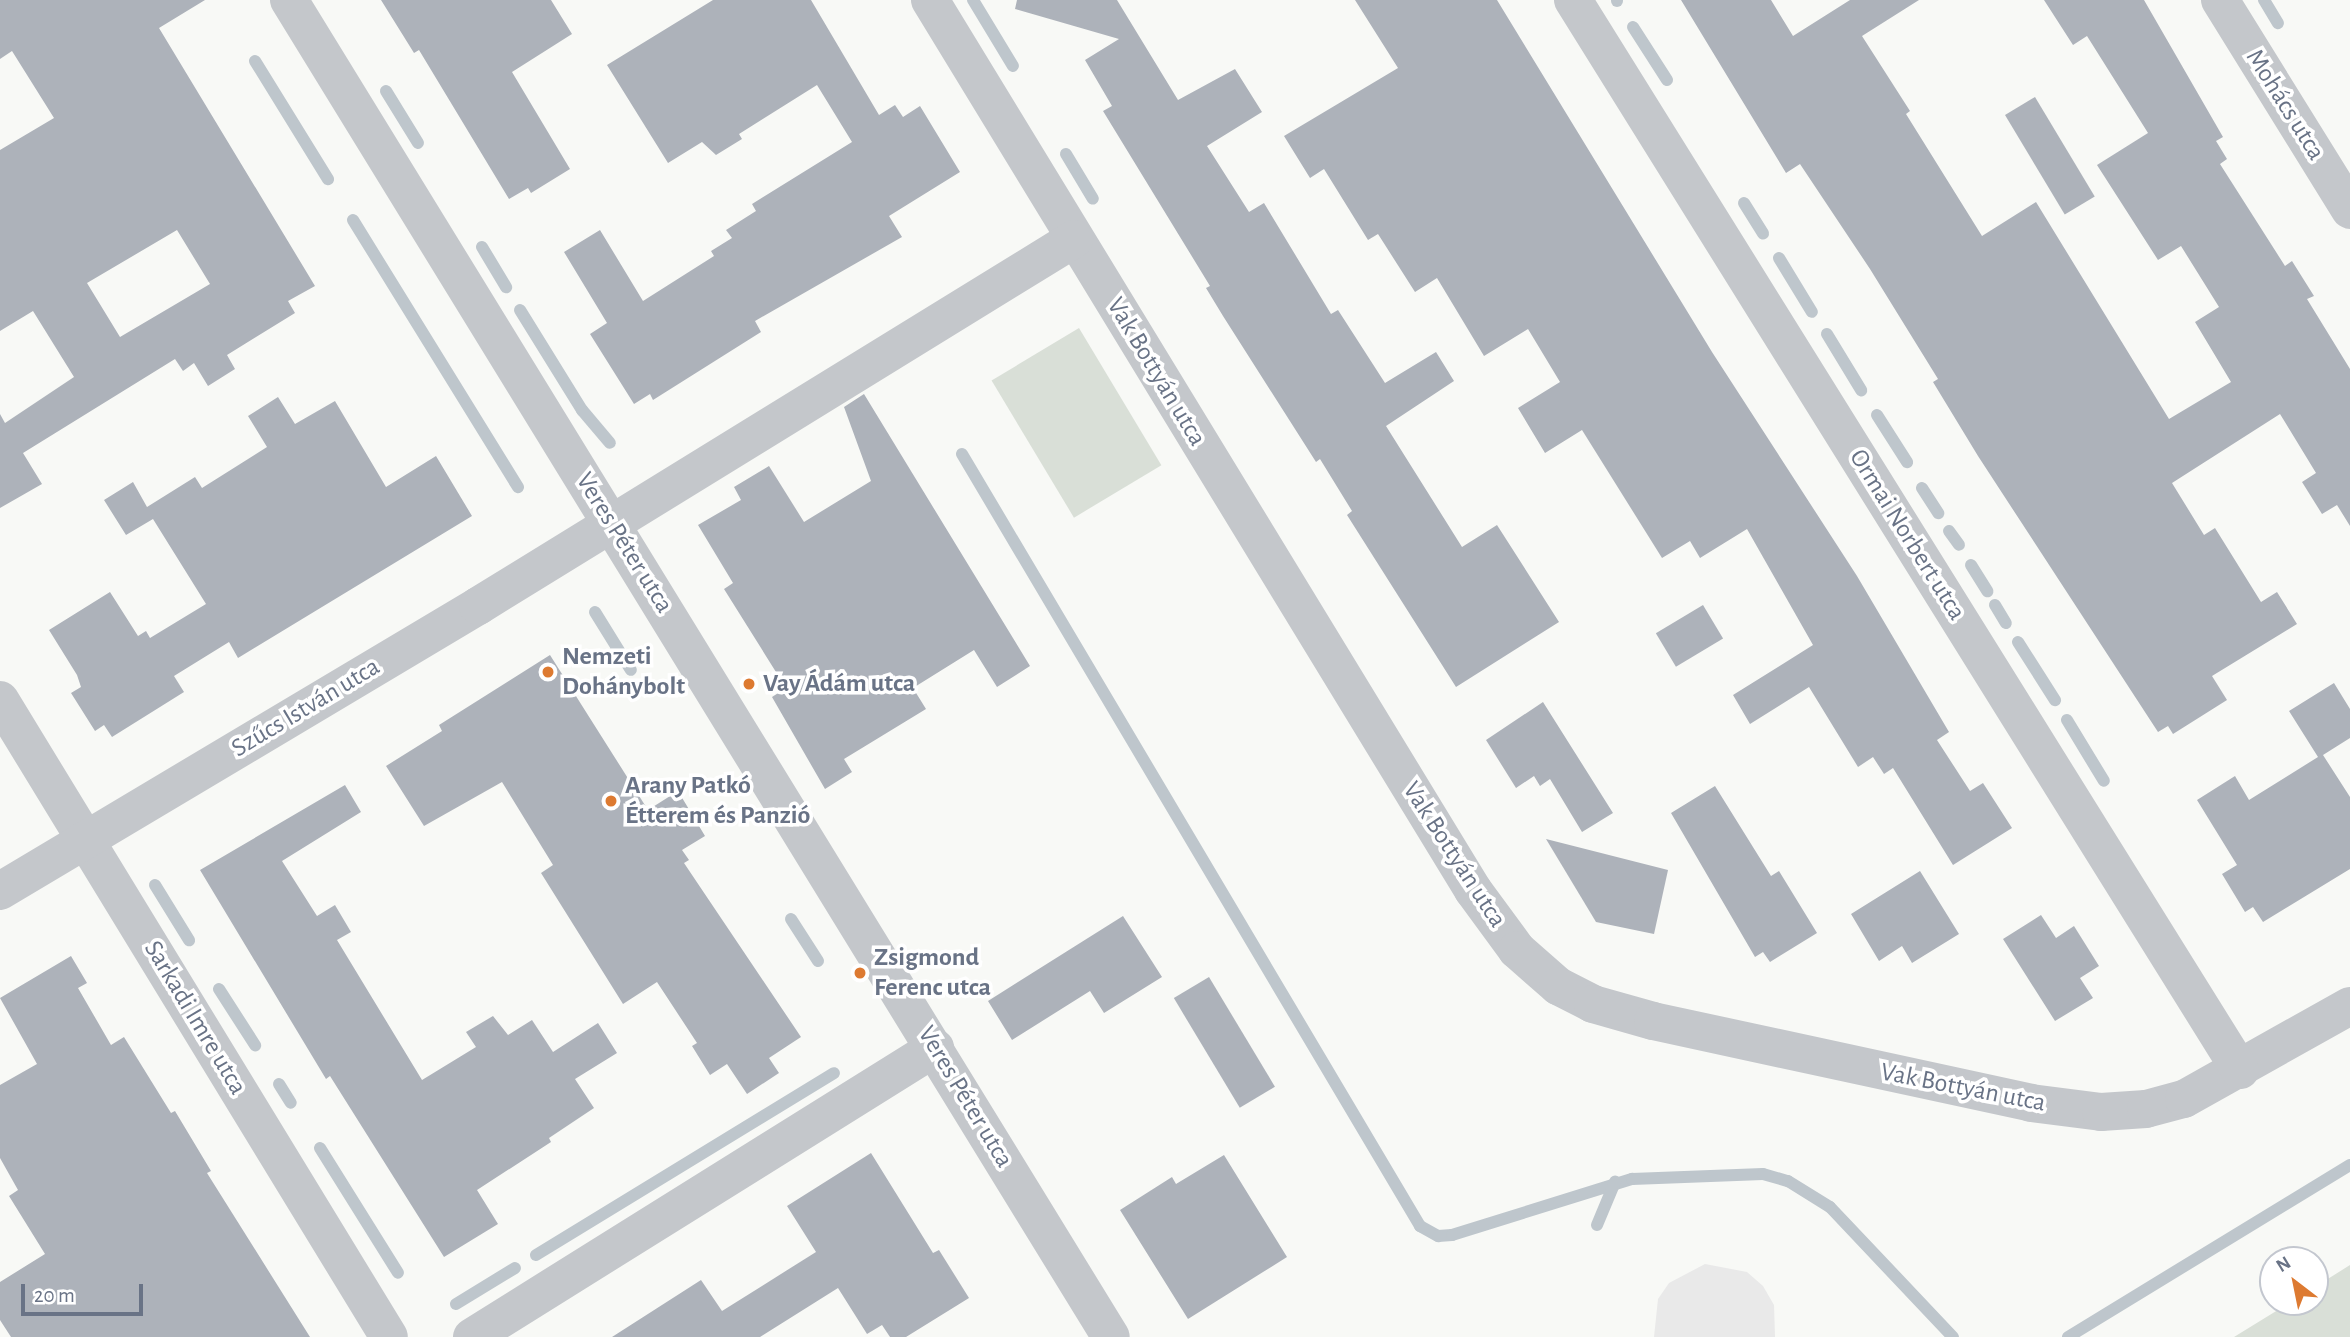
<!DOCTYPE html>
<meta charset="utf-8">
<style>
body{margin:0}
#map{position:relative;width:2350px;height:1337px;overflow:hidden;background:#f8f9f6;font-family:"Alegreya Sans",sans-serif}
div>[style]{position:absolute}
.built>*{inset:0;background:#e9e9e9}
.green>*{inset:0;background:#d9dfd7;transform-origin:0 0}
.stream>*{height:12px;margin:-6px;padding:0 6px;transform-origin:6px;border-radius:6px;background:#bec6cc}
.building>*{inset:0;background:#adb2ba;transform-origin:0 0}
.street>*{height:38px;margin:-19px;padding:0 19px;transform-origin:19px;border-radius:19px;background:#c4c7cb}
.dots>*{width:19px;height:19px;translate:-50% -50%;box-sizing:border-box;border:4px solid #fff;border-radius:50%}
span{translate:-50% -50%;white-space:nowrap;text-align:center;line-height:1.15;-webkit-text-stroke:7px #fff;paint-order:stroke}
.street-label{font-size:26px;color:#697386}
.poi-label{font-size:26px;color:#697386;font-weight:700}
.left{translate:0 -50%;text-align:left}
.north{position:absolute;left:2259px;top:1246px;width:70px;height:70px;box-sizing:border-box;background:#fff;border:2px solid #c3c7cf;border-radius:50%;rotate:328deg;font-size:19px;font-weight:700;line-height:28px;text-align:center;color:#697386}
.north::after{content:'';display:block;margin:auto;width:24px;height:32px;background:#dd7a31;clip-path:polygon(50% 0,100% 100%,50% 72%,0 100%)}
.scale{position:absolute;left:21px;top:1284px;width:122px;height:32px;box-sizing:border-box;border:4px solid #697386;border-top:0;padding-left:9px;font-size:21px;line-height:24px;white-space:nowrap;color:#697386;-webkit-text-stroke:5px #fff;paint-order:stroke}
</style>
<div id="map">
<div class="built">
<i style="clip-path:polygon(1705px 1264px,1747px 1272px,1763px 1286px,1774px 1305px,1775px 1337px,1654px 1337px,1658px 1299px,1669px 1283px)"></i>
</div>
<div class="green">
<i style="left:1079px;top:328px;width:160px;height:102px;rotate:59deg"></i>
<i style="clip-path:polygon(2350px 1265px,2350px 1337px,2234px 1337px,2291px 1302px,2315px 1302px,2315px 1287px)"></i>
</div>
<div class="stream">
<i style="left:973px;top:0;width:77px;rotate:58.8deg"></i>
<i style="left:1617px;top:0;width:1px;rotate:90deg"></i>
<i style="left:2264px;top:0;width:27px;rotate:59deg"></i>
<i style="left:1633px;top:27px;width:63px;rotate:57.3deg"></i>
<i style="left:255px;top:61px;width:139px;rotate:58.3deg"></i>
<i style="left:386px;top:91px;width:61px;rotate:58.4deg"></i>
<i style="left:1066px;top:154px;width:52px;rotate:59deg"></i>
<i style="left:1744px;top:203px;width:36px;rotate:58deg"></i>
<i style="left:353px;top:220px;width:314px;rotate:58.3deg"></i>
<i style="left:482px;top:247px;width:47px;rotate:59deg"></i>
<i style="left:1779px;top:258px;width:63px;rotate:58.6deg"></i>
<i style="left:520px;top:310px;width:118px;rotate:58.2deg"></i>
<i style="left:582px;top:410px;width:43px;rotate:49.7deg"></i>
<i style="left:1827px;top:334px;width:66px;rotate:58.7deg"></i>
<i style="left:1877px;top:415px;width:56px;rotate:57.4deg"></i>
<i style="left:962px;top:454px;width:898px;rotate:59.32deg"></i>
<i style="left:1420px;top:1226px;width:21px;rotate:29deg"></i>
<i style="left:1438px;top:1236px;width:14px;rotate:-4deg"></i>
<i style="left:1452px;top:1235px;width:189px;rotate:-17.3deg"></i>
<i style="left:1632px;top:1179px;width:131px;rotate:-2.2deg"></i>
<i style="left:1763px;top:1174px;width:26px;rotate:16deg"></i>
<i style="left:1788px;top:1181px;width:49px;rotate:31.8deg"></i>
<i style="left:1830px;top:1207px;width:179px;rotate:46.6deg"></i>
<i style="left:1922px;top:488px;width:30px;rotate:57deg"></i>
<i style="left:1949px;top:531px;width:17px;rotate:54deg"></i>
<i style="left:1971px;top:565px;width:31px;rotate:58deg"></i>
<i style="left:1995px;top:605px;width:21px;rotate:59deg"></i>
<i style="left:595px;top:612px;width:68px;rotate:58.2deg"></i>
<i style="left:2018px;top:642px;width:69px;rotate:57.5deg"></i>
<i style="left:2067px;top:720px;width:71px;rotate:58.8deg"></i>
<i style="left:155px;top:885px;width:65px;rotate:58.3deg"></i>
<i style="left:791px;top:919px;width:50px;rotate:57.3deg"></i>
<i style="left:219px;top:989px;width:67px;rotate:57.3deg"></i>
<i style="left:279px;top:1084px;width:22px;rotate:58deg"></i>
<i style="left:320px;top:1148px;width:147px;rotate:58deg"></i>
<i style="left:1597px;top:1225px;width:47px;rotate:-67.3deg"></i>
<i style="left:536px;top:1255px;width:349px;rotate:-31.4deg"></i>
<i style="left:456px;top:1304px;width:69px;rotate:-31.4deg"></i>
<i style="left:2068px;top:1337px;width:330px;rotate:-31.4deg"></i>
</div>
<div class="building">
<i style="clip-path:polygon(evenodd,0 0,205px 0,159px 28px,315px 286px,288px 301px,295px 313px,227px 355px,235px 369px,208px 386px,194px 363px,183px 371px,175px 359px,23px 453px,42px 484px,0 508px,0 414px,5px 423px,74px 377px,33px 311px,0 331px,0 150px,54px 118px,12px 51px,0 59px,0 0,177px 230px,210px 284px,120px 337px,87px 283px,177px 230px)"></i>
<i style="clip-path:polygon(381px 0,551px 0,572px 34px,512px 72px,570px 169px,531px 193px,528px 188px,509px 199px,419px 50px,414px 53px)"></i>
<i style="clip-path:polygon(713px 0,811px 0,879px 115px,895px 105px,903px 117px,920px 106px,960px 172px,889px 216px,902px 237px,755px 321px,761px 332px,653px 400px,650px 394px,634px 404px,590px 334px,607px 323px,564px 252px,600px 230px,643px 301px,714px 256px,711px 251px,732px 238px,726px 230px,756px 211px,752px 204px,852px 142px,817px 85px,739px 134px,742px 139px,716px 155px,702px 142px,668px 163px,607px 65px)"></i>
<i style="clip-path:polygon(1017px 0,1117px 0,1178px 100px,1235px 69px,1262px 112px,1207px 146px,1249px 212px,1264px 203px,1331px 314px,1338px 310px,1385px 383px,1436px 352px,1454px 381px,1386px 426px,1462px 547px,1497px 525px,1559px 622px,1456px 687px,1347px 515px,1352px 511px,1320px 459px,1316px 462px,1223px 316px,1206px 288px,1210px 286px,1103px 111px,1112px 106px,1085px 60px,1119px 39px,1015px 9px)"></i>
<i style="clip-path:polygon(1355px 0,1497px 0,1712px 352px,1857px 576px,1949px 732px,1937px 740px,1970px 791px,1983px 783px,2012px 828px,1953px 865px,1893px 768px,1884px 774px,1873px 757px,1858px 767px,1809px 687px,1750px 724px,1733px 695px,1813px 645px,1747px 529px,1700px 558px,1690px 541px,1662px 558px,1582px 430px,1545px 453px,1518px 408px,1560px 382px,1528px 329px,1484px 356px,1437px 278px,1415px 292px,1378px 234px,1368px 240px,1324px 169px,1310px 178px,1284px 136px,1398px 68px)"></i>
<i style="clip-path:polygon(1681px 0,1771px 0,1793px 36px,1850px 0,1919px 0,1862px 36px,1910px 111px,1906px 114px,1982px 236px,2036px 202px,2169px 419px,2231px 382px,2195px 322px,2219px 307px,2181px 246px,2158px 260px,2097px 165px,2148px 133px,2087px 36px,2073px 45px,2044px 0,2144px 0,2223px 137px,2216px 141px,2227px 159px,2220px 164px,2285px 266px,2292px 261px,2314px 296px,2307px 299px,2350px 369px,2350px 526px,2337px 505px,2322px 514px,2302px 482px,2316px 473px,2280px 414px,2172px 483px,2204px 535px,2215px 528px,2261px 602px,2277px 592px,2297px 624px,2212px 676px,2227px 700px,2173px 734px,2168px 726px,2158px 732px,1978px 456px,1933px 382px,1938px 379px,1870px 269px,1800px 164px,1786px 173px)"></i>
<i style="left:2035px;top:97px;width:116px;height:35px;rotate:59deg"></i>
<i style="clip-path:polygon(864px 394px,1030px 666px,997px 687px,974px 650px,913px 688px,926px 709px,844px 759px,852px 772px,825px 789px,772px 697px,786px 688px,724px 589px,733px 583px,698px 525px,741px 500px,734px 487px,769px 466px,804px 522px,871px 481px,844px 407px)"></i>
<i style="clip-path:polygon(278px 397px,295px 424px,335px 401px,386px 487px,436px 456px,472px 516px,238px 658px,229px 642px,174px 676px,184px 692px,112px 737px,104px 725px,95px 731px,71px 693px,81px 687px,77px 675px,49px 630px,110px 592px,138px 636px,146px 631px,150px 638px,206px 604px,153px 519px,126px 535px,104px 500px,133px 482px,147px 507px,195px 477px,202px 488px,267px 447px,248px 416px)"></i>
<i style="left:1703px;top:605px;width:39px;height:55px;rotate:59deg"></i>
<i style="clip-path:polygon(550px 655px,648px 810px,678px 791px,705px 836px,682px 850px,689px 860px,684px 863px,801px 1037px,769px 1058px,779px 1073px,747px 1094px,727px 1064px,710px 1075px,692px 1046px,697px 1043px,657px 982px,623px 1004px,541px 873px,553px 865px,502px 782px,424px 826px,386px 766px,442px 731px,439px 725px)"></i>
<i style="clip-path:polygon(2334px 683px,2350px 709px,2350px 738px,2323px 755px,2350px 797px,2350px 869px,2263px 922px,2253px 907px,2245px 912px,2222px 874px,2237px 865px,2197px 800px,2235px 776px,2249px 800px,2318px 757px,2289px 711px)"></i>
<i style="clip-path:polygon(1543px 702px,1613px 813px,1582px 832px,1550px 779px,1540px 786px,1534px 776px,1516px 788px,1486px 740px)"></i>
<i style="clip-path:polygon(345px 785px,361px 812px,282px 861px,317px 916px,335px 905px,351px 932px,337px 940px,422px 1080px,476px 1047px,466px 1032px,493px 1016px,508px 1035px,532px 1020px,553px 1052px,598px 1023px,617px 1053px,575px 1079px,594px 1108px,549px 1138px,551px 1142px,477px 1190px,498px 1224px,444px 1257px,330px 1076px,326px 1079px,200px 870px)"></i>
<i style="clip-path:polygon(1715px 786px,1771px 876px,1779px 871px,1817px 933px,1770px 962px,1763px 952px,1755px 957px,1671px 813px)"></i>
<i style="clip-path:polygon(1546px 839px,1668px 870px,1654px 934px,1596px 922px)"></i>
<i style="clip-path:polygon(1920px 871px,1959px 934px,1912px 963px,1902px 946px,1879px 961px,1851px 914px)"></i>
<i style="clip-path:polygon(2041px 915px,2056px 938px,2074px 926px,2099px 966px,2080px 978px,2093px 998px,2055px 1021px,2003px 939px)"></i>
<i style="clip-path:polygon(1123px 916px,1162px 977px,1104px 1013px,1090px 991px,1012px 1040px,988px 1001px)"></i>
<i style="clip-path:polygon(71px 956px,87px 983px,78px 988px,111px 1045px,124px 1037px,171px 1113px,175px 1111px,211px 1171px,207px 1173px,310px 1337px,11px 1337px,0 1320px,0 1282px,45px 1254px,9px 1196px,18px 1190px,0 1158px,0 1085px,37px 1064px,0 998px)"></i>
<i style="left:1209px;top:977px;width:128px;height:41px;rotate:59deg"></i>
<i style="clip-path:polygon(871px 1153px,933px 1253px,939px 1250px,969px 1298px,906px 1337px,890px 1337px,882px 1325px,867px 1334px,838px 1288px,760px 1337px,612px 1337px,701px 1280px,722px 1311px,816px 1252px,787px 1206px)"></i>
<i style="clip-path:polygon(1224px 1155px,1287px 1257px,1188px 1319px,1120px 1210px,1172px 1177px,1176px 1184px)"></i>
</div>
<div class="street">
<i style="left:289px;top:0;width:1569px;rotate:58.42deg"></i>
<i style="left:930px;top:0;width:1043px;rotate:58.61deg"></i>
<i style="left:1473px;top:890px;width:74px;rotate:53.7deg"></i>
<i style="left:1517px;top:950px;width:55px;rotate:41.3deg"></i>
<i style="left:1558px;top:986px;width:39px;rotate:27deg"></i>
<i style="left:1593px;top:1004px;width:62px;rotate:15.8deg"></i>
<i style="left:1653px;top:1021px;width:387px;rotate:12.2deg"></i>
<i style="left:2031px;top:1103px;width:71px;rotate:7.3deg"></i>
<i style="left:2101px;top:1112px;width:45px;rotate:-3.8deg"></i>
<i style="left:2146px;top:1109px;width:39px;rotate:-15deg"></i>
<i style="left:2184px;top:1099px;width:190px;rotate:-29.3deg"></i>
<i style="left:1573px;top:0;width:1261px;rotate:58.06deg"></i>
<i style="left:2220px;top:0;width:247px;rotate:58.2deg"></i>
<i style="left:0;top:700px;width:746px;rotate:58.59deg"></i>
<i style="left:0;top:891px;width:557px;rotate:-30.8deg"></i>
<i style="left:478px;top:606px;width:700px;rotate:-31.62deg"></i>
<i style="left:472px;top:1337px;width:546px;rotate:-31.97deg"></i>
</div>
<div class="dots">
<i style="left:548px;top:672px;background:#dd7a31"></i>
<i style="left:749px;top:684px;background:#dd7a31"></i>
<i style="left:611px;top:801px;background:#dd7a31"></i>
<i style="left:860px;top:973px;background:#dd7a31"></i>
</div>
<div class="street-label">
<span style="left:2285px;top:105px;rotate:58deg">Mohács utca</span>
<span style="left:1156px;top:372px;rotate:59deg">Vak Bottyán utca</span>
<span style="left:1907px;top:535px;rotate:58deg">Ormai Norbert utca</span>
<span style="left:624px;top:543px;rotate:58deg">Veres Péter utca</span>
<span style="left:306px;top:708px;rotate:-31deg">Szűcs István utca</span>
<span style="left:1454px;top:855px;rotate:57deg">Vak Bottyán utca</span>
<span style="left:195px;top:1018px;rotate:59deg">Sarkadi Imre utca</span>
<span style="left:1963px;top:1088px;rotate:11deg">Vak Bottyán utca</span>
<span style="left:965px;top:1097px;rotate:59deg">Veres Péter utca</span>
</div>
<div class="poi-label">
<span class="left" style="left:562px;top:672px">Nemzeti<br>Dohánybolt</span>
<span class="left" style="left:763px;top:684px">Vay Ádám utca</span>
<span class="left" style="left:625px;top:801px">Arany Patkó<br>Étterem és Panzió</span>
<span class="left" style="left:874px;top:973px">Zsigmond<br>Ferenc utca</span>
</div>
<div class="north">N</div>
<div class="scale">20 m</div>
</div>
